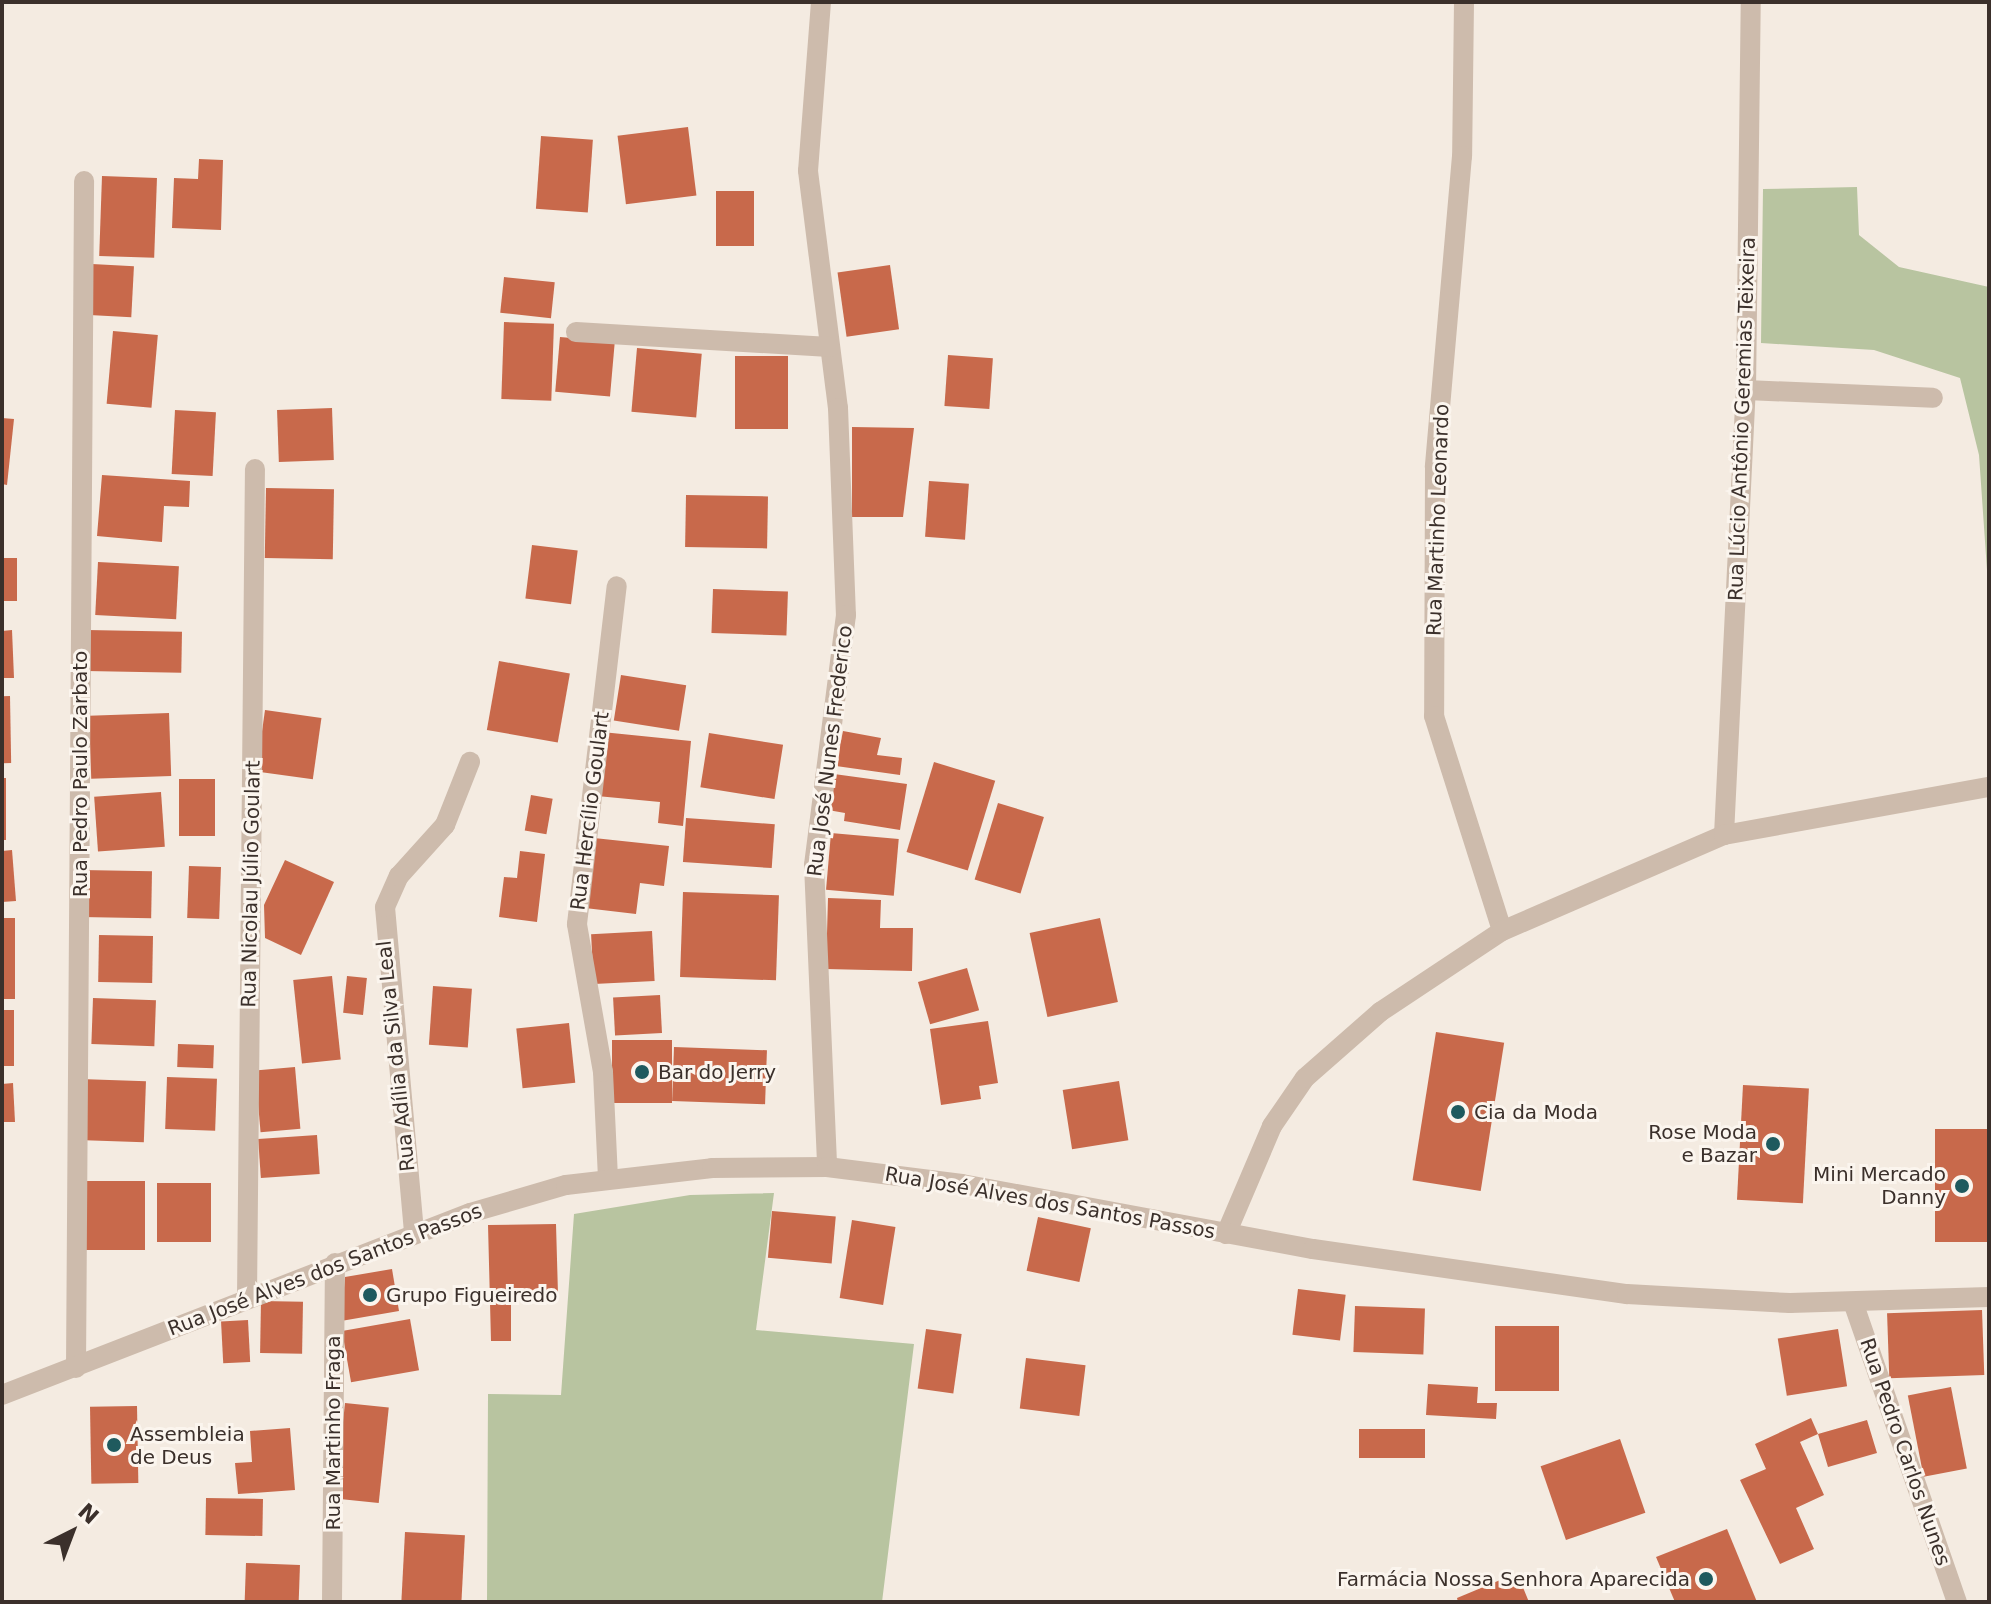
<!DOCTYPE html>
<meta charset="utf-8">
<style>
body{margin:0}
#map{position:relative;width:1991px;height:1604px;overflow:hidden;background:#f4ebe1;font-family:"DejaVu Sans",sans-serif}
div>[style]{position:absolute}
.green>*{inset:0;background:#b8c4a0}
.building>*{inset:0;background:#c8694b;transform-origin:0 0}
.minor>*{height:20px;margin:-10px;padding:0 10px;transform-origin:10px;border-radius:10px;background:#cdbbac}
.dots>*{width:22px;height:22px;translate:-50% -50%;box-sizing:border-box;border:4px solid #fbf5ee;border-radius:50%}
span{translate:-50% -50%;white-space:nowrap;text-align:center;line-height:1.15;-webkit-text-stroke:6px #fbf5ee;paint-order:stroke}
.street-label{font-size:20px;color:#3b302b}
.poi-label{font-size:20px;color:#3b302b}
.left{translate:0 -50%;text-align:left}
.right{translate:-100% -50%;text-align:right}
.frame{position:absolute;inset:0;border:4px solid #3b302b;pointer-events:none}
.north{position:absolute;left:32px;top:1492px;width:80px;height:80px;-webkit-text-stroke:6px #fbf5ee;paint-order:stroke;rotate:42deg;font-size:22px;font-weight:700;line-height:32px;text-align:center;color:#3b302b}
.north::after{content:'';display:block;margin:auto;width:28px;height:36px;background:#3b302b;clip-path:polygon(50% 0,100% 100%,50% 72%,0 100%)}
</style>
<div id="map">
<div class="green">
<i style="clip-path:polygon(1857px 187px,1859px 235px,1899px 267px,1989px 287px,1989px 599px,1979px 455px,1960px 378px,1874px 350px,1761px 343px,1763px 189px)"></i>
<i style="clip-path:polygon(774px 1193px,756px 1330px,914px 1344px,882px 1602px,487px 1602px,488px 1394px,561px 1395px,574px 1214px,690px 1195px)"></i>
</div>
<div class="building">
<i style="left:688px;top:127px;width:69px;height:71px;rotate:83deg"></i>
<i style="left:541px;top:136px;width:52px;height:73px;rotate:4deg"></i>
<i style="clip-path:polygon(199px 159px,223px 160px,221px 230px,172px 228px,174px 178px,198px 179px)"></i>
<i style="left:102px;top:176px;width:55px;height:80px;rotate:2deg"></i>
<i style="left:716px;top:191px;width:38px;height:55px"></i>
<i style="left:92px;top:264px;width:42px;height:51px;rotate:3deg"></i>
<i style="left:890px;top:265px;width:65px;height:53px;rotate:82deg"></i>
<i style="left:504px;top:277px;width:51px;height:36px;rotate:6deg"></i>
<i style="left:504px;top:322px;width:50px;height:77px;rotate:2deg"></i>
<i style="left:113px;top:331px;width:45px;height:73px;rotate:5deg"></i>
<i style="left:560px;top:337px;width:55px;height:55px;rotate:5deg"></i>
<i style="left:637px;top:348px;width:65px;height:64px;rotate:5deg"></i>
<i style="left:948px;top:355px;width:45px;height:51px;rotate:4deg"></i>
<i style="left:735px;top:356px;width:53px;height:73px"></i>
<i style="left:332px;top:408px;width:52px;height:55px;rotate:88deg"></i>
<i style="left:175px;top:410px;width:41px;height:64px;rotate:3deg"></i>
<i style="clip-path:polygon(2px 418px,14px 419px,7px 485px,2px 484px)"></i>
<i style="clip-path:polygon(852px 427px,914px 428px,903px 517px,852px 517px)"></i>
<i style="clip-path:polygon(102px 475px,190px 481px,189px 507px,164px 506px,162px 542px,97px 536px)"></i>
<i style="left:929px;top:481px;width:40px;height:56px;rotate:4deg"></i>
<i style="left:266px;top:488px;width:68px;height:70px;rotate:1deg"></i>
<i style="left:686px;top:495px;width:82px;height:52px;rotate:1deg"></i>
<i style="left:532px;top:545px;width:46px;height:54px;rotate:7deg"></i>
<i style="left:2px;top:558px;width:15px;height:43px"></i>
<i style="left:98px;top:562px;width:81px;height:53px;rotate:3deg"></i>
<i style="left:713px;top:589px;width:75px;height:44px;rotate:2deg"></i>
<i style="clip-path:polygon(12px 630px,14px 678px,2px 678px,2px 631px)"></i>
<i style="left:87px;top:630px;width:95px;height:41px;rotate:1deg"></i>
<i style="left:499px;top:661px;width:72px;height:70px;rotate:10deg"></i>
<i style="left:621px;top:675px;width:66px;height:46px;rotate:9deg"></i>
<i style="left:10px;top:696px;width:67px;height:8px;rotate:89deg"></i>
<i style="left:265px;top:710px;width:57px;height:62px;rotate:8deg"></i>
<i style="left:169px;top:713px;width:63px;height:80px;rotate:88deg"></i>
<i style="clip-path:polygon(843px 731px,881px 738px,877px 755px,902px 758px,900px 775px,836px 766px)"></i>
<i style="clip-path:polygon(602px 732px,691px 741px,683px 826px,658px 823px,660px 802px,597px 796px)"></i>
<i style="left:709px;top:733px;width:75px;height:55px;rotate:9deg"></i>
<i style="left:934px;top:762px;width:64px;height:94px;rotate:17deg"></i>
<i style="clip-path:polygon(834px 774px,907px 784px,900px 830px,844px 821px,845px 813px,828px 810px)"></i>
<i style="left:2px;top:778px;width:4px;height:62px"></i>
<i style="left:179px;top:779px;width:36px;height:57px"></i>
<i style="left:161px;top:792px;width:55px;height:67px;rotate:86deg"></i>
<i style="left:531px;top:795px;width:22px;height:36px;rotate:10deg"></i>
<i style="left:998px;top:803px;width:48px;height:80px;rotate:17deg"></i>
<i style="left:686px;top:818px;width:89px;height:44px;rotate:4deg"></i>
<i style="left:831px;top:833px;width:68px;height:57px;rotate:5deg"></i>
<i style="clip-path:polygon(594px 838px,669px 846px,664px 886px,640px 883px,636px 914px,585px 908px)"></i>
<i style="clip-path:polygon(12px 850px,16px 901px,2px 902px,2px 851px)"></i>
<i style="clip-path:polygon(520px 851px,545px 854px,537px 922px,499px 917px,504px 877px,517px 878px)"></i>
<i style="clip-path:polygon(285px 860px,334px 882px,301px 955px,265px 938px,264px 905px)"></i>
<i style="left:189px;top:866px;width:32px;height:52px;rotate:2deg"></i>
<i style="left:82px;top:870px;width:70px;height:47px;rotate:1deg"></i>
<i style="left:683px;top:892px;width:96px;height:85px;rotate:2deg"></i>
<i style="clip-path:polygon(828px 898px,881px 900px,880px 928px,913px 928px,912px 971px,826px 969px)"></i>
<i style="left:2px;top:918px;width:13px;height:81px"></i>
<i style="left:1100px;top:918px;width:86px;height:72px;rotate:78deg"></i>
<i style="left:652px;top:931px;width:50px;height:61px;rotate:87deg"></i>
<i style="left:99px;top:935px;width:54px;height:47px;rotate:1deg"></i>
<i style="left:967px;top:968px;width:44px;height:51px;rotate:74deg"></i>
<i style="left:332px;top:976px;width:84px;height:39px;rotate:84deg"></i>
<i style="left:347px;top:976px;width:20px;height:37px;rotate:6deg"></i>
<i style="left:433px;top:986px;width:39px;height:59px;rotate:4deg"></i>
<i style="left:660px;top:995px;width:38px;height:47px;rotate:87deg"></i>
<i style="left:93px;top:998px;width:63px;height:46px;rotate:2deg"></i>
<i style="left:2px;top:1010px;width:12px;height:56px"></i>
<i style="clip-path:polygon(988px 1021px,998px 1083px,979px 1086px,981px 1099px,941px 1105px,930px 1029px)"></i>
<i style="left:569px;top:1023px;width:60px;height:53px;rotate:84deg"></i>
<i style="left:1436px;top:1032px;width:69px;height:150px;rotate:9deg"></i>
<i style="left:612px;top:1040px;width:60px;height:63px"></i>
<i style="left:178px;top:1044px;width:36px;height:23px;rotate:2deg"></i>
<i style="left:674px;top:1047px;width:93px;height:54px;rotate:2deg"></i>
<i style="left:295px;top:1067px;width:62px;height:40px;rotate:85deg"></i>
<i style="left:167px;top:1077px;width:50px;height:52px;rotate:2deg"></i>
<i style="left:80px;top:1079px;width:66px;height:61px;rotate:2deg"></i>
<i style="left:1119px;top:1081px;width:60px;height:57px;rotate:81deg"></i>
<i style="clip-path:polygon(13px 1083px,15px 1122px,2px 1122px,2px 1084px)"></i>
<i style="left:1743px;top:1085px;width:66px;height:115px;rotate:3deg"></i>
<i style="left:1989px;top:1129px;width:113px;height:54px;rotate:90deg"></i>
<i style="left:317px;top:1135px;width:39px;height:59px;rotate:86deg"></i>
<i style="left:86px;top:1181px;width:59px;height:69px"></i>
<i style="left:157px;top:1183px;width:54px;height:59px"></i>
<i style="left:772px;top:1211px;width:64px;height:47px;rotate:5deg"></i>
<i style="left:1038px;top:1217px;width:54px;height:55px;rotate:12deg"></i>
<i style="left:852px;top:1220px;width:44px;height:79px;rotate:9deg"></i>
<i style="clip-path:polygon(556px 1224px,558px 1294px,511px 1295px,511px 1341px,491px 1341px,488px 1225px)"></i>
<i style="clip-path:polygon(392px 1269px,399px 1311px,341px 1321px,345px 1277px)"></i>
<i style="left:1298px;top:1289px;width:48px;height:46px;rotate:7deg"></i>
<i style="left:261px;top:1301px;width:42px;height:52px;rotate:1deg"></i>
<i style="left:1355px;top:1306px;width:70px;height:46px;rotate:2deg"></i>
<i style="left:1982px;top:1310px;width:65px;height:95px;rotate:88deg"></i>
<i style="left:410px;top:1319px;width:52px;height:69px;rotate:80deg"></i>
<i style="left:248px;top:1320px;width:42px;height:27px;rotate:87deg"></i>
<i style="left:1495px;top:1326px;width:64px;height:65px"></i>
<i style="left:926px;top:1329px;width:36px;height:60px;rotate:8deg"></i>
<i style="left:1838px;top:1329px;width:58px;height:61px;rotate:81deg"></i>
<i style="left:1026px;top:1358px;width:60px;height:51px;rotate:7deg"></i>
<i style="clip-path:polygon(1428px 1384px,1478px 1387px,1477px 1403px,1497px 1403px,1496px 1419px,1426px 1415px)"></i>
<i style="left:1951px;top:1387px;width:83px;height:44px;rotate:79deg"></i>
<i style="left:345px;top:1403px;width:44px;height:96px;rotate:6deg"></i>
<i style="left:137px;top:1406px;width:77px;height:47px;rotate:89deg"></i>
<i style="clip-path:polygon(1811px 1418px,1818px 1434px,1867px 1420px,1877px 1453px,1828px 1467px,1818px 1434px,1800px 1442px,1824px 1495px,1796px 1508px,1814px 1549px,1780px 1564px,1740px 1480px,1766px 1469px,1755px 1444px)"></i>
<i style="clip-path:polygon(290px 1428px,295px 1490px,238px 1494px,235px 1463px,252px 1462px,250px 1431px)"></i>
<i style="left:1359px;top:1429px;width:66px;height:29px"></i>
<i style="left:1620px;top:1439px;width:78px;height:84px;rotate:71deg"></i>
<i style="left:206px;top:1498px;width:57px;height:37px;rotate:1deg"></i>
<i style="clip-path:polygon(1727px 1529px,1757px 1602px,1675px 1602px,1656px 1557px)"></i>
<i style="left:405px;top:1532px;width:60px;height:70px;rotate:3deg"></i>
<i style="left:246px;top:1563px;width:54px;height:39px;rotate:2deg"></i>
<i style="clip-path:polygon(1517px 1573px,1529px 1602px,1458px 1602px,1457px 1598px)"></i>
</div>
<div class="minor">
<i style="left:821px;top:2px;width:169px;rotate:94.4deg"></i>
<i style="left:808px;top:171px;width:239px;rotate:82.8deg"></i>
<i style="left:838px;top:408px;width:207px;rotate:87.8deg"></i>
<i style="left:846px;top:615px;width:252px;rotate:97.3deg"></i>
<i style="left:814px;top:865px;width:302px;rotate:87.5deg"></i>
<i style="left:1464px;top:2px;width:154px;rotate:90.7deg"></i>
<i style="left:1462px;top:156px;width:312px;rotate:95deg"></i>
<i style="left:1435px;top:467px;width:249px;rotate:90.2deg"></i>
<i style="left:1434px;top:716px;width:225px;rotate:72.4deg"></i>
<i style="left:576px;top:332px;width:254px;rotate:3.4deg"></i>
<i style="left:1746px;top:390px;width:187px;rotate:2.4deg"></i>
<i style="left:1724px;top:835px;width:446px;rotate:-87.2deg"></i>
<i style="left:1746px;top:390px;width:388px;rotate:-89.3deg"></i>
<i style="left:608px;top:1178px;width:106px;rotate:-92.7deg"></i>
<i style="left:603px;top:1072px;width:150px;rotate:-100deg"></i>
<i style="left:577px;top:924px;width:340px;rotate:-83.3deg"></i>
<i style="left:414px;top:1232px;width:326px;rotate:-95.1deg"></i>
<i style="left:385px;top:907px;width:34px;rotate:-66deg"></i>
<i style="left:399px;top:876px;width:69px;rotate:-48deg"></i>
<i style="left:445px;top:825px;width:68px;rotate:-68.4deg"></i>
<i style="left:1226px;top:1234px;width:117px;rotate:-66.9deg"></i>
<i style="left:1272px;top:1126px;width:58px;rotate:-55.5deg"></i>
<i style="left:1305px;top:1078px;width:100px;rotate:-41.3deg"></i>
<i style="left:1380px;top:1012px;width:146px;rotate:-33.6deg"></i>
<i style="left:1502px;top:931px;width:242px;rotate:-23.4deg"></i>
<i style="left:1724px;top:835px;width:269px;rotate:-10.3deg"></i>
<i style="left:247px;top:1298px;width:829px;rotate:-89.45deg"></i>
<i style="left:1853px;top:1302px;width:318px;rotate:70.9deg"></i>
<i style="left:76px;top:1368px;width:1187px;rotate:-89.61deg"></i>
<i style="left:2px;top:1395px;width:502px;rotate:-21.25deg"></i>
<i style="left:470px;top:1213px;width:100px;rotate:-16.3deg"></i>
<i style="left:566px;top:1185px;width:147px;rotate:-6.6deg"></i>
<i style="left:712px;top:1168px;width:115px;rotate:-0.5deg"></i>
<i style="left:827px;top:1167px;width:136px;rotate:7.2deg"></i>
<i style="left:962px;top:1184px;width:357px;rotate:10.5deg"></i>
<i style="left:1313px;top:1249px;width:317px;rotate:8.2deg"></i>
<i style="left:1627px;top:1294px;width:163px;rotate:3.2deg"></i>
<i style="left:1790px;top:1303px;width:199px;rotate:-1.7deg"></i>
<i style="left:332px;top:1602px;width:339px;rotate:-89.5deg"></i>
</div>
<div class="dots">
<i style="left:642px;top:1072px;background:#1f5a5e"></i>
<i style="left:1458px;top:1112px;background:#1f5a5e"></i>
<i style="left:1773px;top:1144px;background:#1f5a5e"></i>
<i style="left:1962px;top:1186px;background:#1f5a5e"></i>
<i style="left:370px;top:1295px;background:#1f5a5e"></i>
<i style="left:114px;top:1445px;background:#1f5a5e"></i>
<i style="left:1706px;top:1579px;background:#1f5a5e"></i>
</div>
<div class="street-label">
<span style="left:1742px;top:419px;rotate:-88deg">Rua Lúcio Antônio Geremias Teixeira</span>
<span style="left:1438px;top:520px;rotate:-88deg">Rua Martinho Leonardo</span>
<span style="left:830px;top:751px;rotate:-83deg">Rua José Nunes Frederico</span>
<span style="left:80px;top:774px;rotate:-90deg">Rua Pedro Paulo Zarbato</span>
<span style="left:590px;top:811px;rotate:-83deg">Rua Hercílio Goulart</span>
<span style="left:251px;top:884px;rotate:-89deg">Rua Nicolau Júlio Goulart</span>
<span style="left:396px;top:1056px;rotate:-96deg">Rua Adília da Silva Leal</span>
<span style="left:1050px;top:1203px;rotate:10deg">Rua José Alves dos Santos Passos</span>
<span style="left:325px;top:1270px;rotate:-21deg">Rua José Alves dos Santos Passos</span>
<span style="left:333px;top:1433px;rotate:-90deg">Rua Martinho Fraga</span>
<span style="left:1905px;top:1452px;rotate:71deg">Rua Pedro Carlos Nunes</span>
</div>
<div class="poi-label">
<span class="left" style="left:658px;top:1072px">Bar do Jerry</span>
<span class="left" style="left:1474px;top:1112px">Cia da Moda</span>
<span class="right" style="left:1757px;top:1144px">Rose Moda<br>e Bazar</span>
<span class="right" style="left:1946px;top:1186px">Mini Mercado<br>Danny</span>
<span class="left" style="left:386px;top:1295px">Grupo Figueiredo</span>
<span class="left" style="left:130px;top:1446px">Assembleia<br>de Deus</span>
<span class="right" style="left:1690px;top:1579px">Farmácia Nossa Senhora Aparecida</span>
</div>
<div class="frame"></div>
<div class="north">N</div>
</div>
